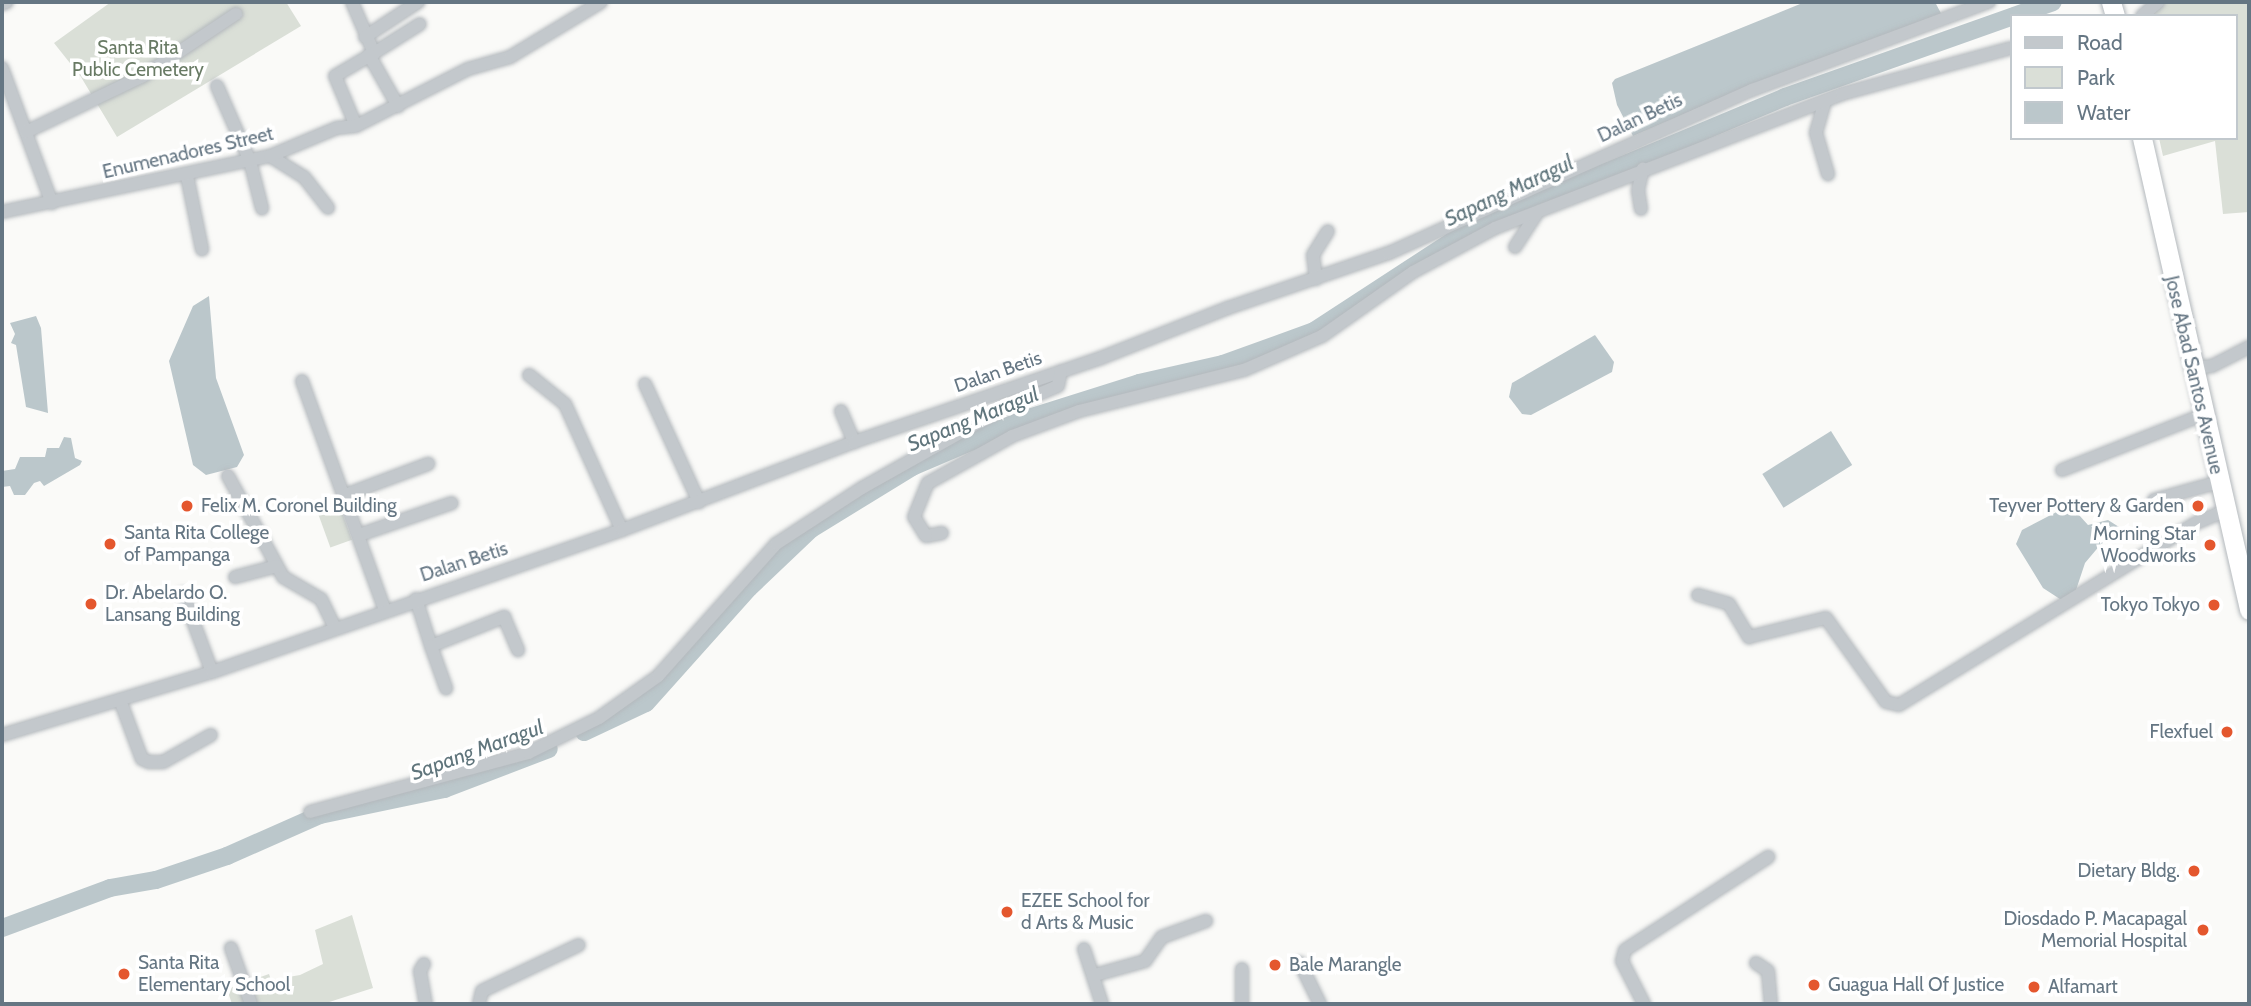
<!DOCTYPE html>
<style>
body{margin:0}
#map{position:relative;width:2251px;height:1006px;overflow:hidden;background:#fafaf8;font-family:Cabin,sans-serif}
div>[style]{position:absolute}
.green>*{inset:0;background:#dadfd7;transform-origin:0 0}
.water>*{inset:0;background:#bbc7cb;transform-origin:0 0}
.river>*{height:18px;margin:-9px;padding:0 9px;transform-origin:9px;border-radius:9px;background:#bbc7cb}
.roads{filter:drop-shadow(0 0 2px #b4b9bd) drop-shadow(0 0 2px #b4b9bd)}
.minor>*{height:12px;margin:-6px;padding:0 6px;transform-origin:6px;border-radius:6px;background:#c3c8cc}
.highway>*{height:19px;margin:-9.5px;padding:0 9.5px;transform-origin:9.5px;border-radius:9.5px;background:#fff}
.dots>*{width:19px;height:19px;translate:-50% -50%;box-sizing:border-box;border:4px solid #fff;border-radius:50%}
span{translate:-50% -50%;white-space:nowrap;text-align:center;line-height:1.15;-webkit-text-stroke:7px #fff;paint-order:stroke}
.park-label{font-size:19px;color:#687a64}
.street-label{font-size:19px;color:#657683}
.poi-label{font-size:19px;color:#657683}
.left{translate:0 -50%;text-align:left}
.right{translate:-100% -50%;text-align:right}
.water-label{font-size:21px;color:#60757c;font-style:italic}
.frame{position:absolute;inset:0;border:4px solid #657683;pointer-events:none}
.legend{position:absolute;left:2010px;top:14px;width:228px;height:126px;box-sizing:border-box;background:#fff;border:2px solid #c1c8cd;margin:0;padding:9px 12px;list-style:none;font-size:21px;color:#657683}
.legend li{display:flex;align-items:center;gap:14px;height:35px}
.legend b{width:35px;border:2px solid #c1c8cd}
</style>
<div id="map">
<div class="green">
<i style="clip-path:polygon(111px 2px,286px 2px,301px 26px,117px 137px,81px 77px,54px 43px)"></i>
<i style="clip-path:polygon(2151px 2px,2249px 2px,2249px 212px,2223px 214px,2215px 141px,2163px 156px,2159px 138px,2235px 138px,2235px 16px,2150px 16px)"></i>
<i style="left:339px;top:504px;width:38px;height:23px;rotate:70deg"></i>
<i style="clip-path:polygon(352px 915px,373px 988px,323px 1004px,232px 1004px,227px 989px,269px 974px,271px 980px,300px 975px,323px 964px,315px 930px)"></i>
</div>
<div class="water">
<i style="clip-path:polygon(1805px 2px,1935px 2px,1944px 19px,1751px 85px,1633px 136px,1617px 105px,1612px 83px,1615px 79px)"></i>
<i style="clip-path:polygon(209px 296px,216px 378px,244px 455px,237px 467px,206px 475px,193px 465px,169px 361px,193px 306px)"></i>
<i style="clip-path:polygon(36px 316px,41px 328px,48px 413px,26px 407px,16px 345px,11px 343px,15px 334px,10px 323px)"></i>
<i style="clip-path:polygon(1595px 335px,1614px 362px,1612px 372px,1531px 415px,1522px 414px,1509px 397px,1512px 383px)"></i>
<i style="left:1831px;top:431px;width:40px;height:81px;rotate:58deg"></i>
<i style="clip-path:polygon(64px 437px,71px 438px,75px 458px,82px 461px,80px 465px,44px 486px,40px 481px,34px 483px,25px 495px,14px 495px,10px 486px,2px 487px,2px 471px,15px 469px,20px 457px,45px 457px,47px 448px,59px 448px)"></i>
<i style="clip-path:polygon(2070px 505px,2088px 525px,2108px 520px,2127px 532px,2101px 544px,2085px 563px,2076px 590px,2063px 601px,2043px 588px,2016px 544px,2022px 530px)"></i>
</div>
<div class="river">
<i style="left:2014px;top:16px;width:41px;rotate:-19.7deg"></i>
<i style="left:584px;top:732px;width:68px;rotate:-25.1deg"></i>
<i style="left:646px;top:703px;width:154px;rotate:-48.2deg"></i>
<i style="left:749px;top:588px;width:86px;rotate:-43.6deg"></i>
<i style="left:811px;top:529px;width:119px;rotate:-31.5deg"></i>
<i style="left:912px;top:467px;width:120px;rotate:-23.1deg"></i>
<i style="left:1022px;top:420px;width:123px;rotate:-17.5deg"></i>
<i style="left:1139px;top:383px;width:86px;rotate:-12.7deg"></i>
<i style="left:1223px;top:364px;width:97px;rotate:-19.9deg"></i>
<i style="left:1314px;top:331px;width:189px;rotate:-33.1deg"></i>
<i style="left:1472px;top:228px;width:339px;rotate:-22.7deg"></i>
<i style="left:1785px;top:97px;width:240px;rotate:-19.5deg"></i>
<i style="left:2px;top:928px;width:115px;rotate:-20.3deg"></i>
<i style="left:110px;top:888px;width:47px;rotate:-9.9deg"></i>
<i style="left:156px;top:880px;width:75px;rotate:-18.7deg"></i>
<i style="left:227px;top:856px;width:102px;rotate:-23.8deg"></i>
<i style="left:320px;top:815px;width:127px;rotate:-11.8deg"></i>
<i style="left:444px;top:789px;width:112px;rotate:-20.9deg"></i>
</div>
<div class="roads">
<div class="minor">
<i style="left:352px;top:2px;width:56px;rotate:66.7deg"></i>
<i style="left:374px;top:53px;width:45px;rotate:149.5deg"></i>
<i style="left:335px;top:76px;width:54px;rotate:67.2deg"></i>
<i style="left:2px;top:4px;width:5px;rotate:-22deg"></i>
<i style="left:2142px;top:16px;width:21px;rotate:-41deg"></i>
<i style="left:365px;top:37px;width:64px;rotate:-33.4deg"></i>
<i style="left:374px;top:53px;width:54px;rotate:-32.2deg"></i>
<i style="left:369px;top:55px;width:59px;rotate:60.4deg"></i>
<i style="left:2px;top:68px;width:144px;rotate:69.7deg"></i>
<i style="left:217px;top:86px;width:82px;rotate:66.3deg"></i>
<i style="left:250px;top:161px;width:49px;rotate:75.7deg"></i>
<i style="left:1825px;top:101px;width:33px;rotate:106deg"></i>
<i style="left:1816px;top:133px;width:43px;rotate:73.7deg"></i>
<i style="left:26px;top:132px;width:130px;rotate:-25.6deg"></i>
<i style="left:143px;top:76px;width:112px;rotate:-33.7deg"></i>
<i style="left:270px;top:156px;width:40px;rotate:32deg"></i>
<i style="left:304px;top:177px;width:39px;rotate:52deg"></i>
<i style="left:187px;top:176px;width:75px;rotate:78.4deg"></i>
<i style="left:1641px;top:209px;width:19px;rotate:-99deg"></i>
<i style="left:1638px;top:190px;width:22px;rotate:-77deg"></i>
<i style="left:2px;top:212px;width:274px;rotate:-11.8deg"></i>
<i style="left:270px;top:156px;width:73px;rotate:-22.7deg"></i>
<i style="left:337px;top:128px;width:19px;rotate:-6deg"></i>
<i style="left:356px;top:126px;width:126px;rotate:-27deg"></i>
<i style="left:468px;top:69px;width:44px;rotate:-15.9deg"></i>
<i style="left:510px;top:57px;width:106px;rotate:-31.1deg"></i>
<i style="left:1515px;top:247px;width:40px;rotate:-57.1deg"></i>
<i style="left:1316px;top:279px;width:24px;rotate:-97deg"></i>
<i style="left:1313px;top:255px;width:28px;rotate:-58deg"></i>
<i style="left:2192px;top:368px;width:20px;rotate:-6deg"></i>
<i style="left:2212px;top:366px;width:42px;rotate:-27.2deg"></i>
<i style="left:529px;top:375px;width:46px;rotate:38.9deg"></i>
<i style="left:565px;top:404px;width:138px;rotate:65.7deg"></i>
<i style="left:302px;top:381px;width:244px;rotate:70.1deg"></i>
<i style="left:645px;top:384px;width:130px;rotate:65.4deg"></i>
<i style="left:841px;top:411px;width:34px;rotate:67deg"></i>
<i style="left:2062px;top:470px;width:150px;rotate:-21.4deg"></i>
<i style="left:228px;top:476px;width:115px;rotate:61.4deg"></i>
<i style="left:283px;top:577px;width:44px;rotate:30.1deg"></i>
<i style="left:321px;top:599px;width:32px;rotate:64deg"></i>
<i style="left:345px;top:495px;width:89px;rotate:-20.5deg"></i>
<i style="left:2154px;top:500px;width:67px;rotate:-15.5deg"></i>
<i style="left:942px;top:533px;width:16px;rotate:169deg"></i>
<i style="left:926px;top:536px;width:22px;rotate:-122deg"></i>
<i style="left:914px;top:517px;width:37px;rotate:-68deg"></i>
<i style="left:928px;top:483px;width:96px;rotate:-29.2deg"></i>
<i style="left:1012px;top:436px;width:72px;rotate:-20.5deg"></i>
<i style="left:1079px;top:411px;width:170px;rotate:-14deg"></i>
<i style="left:1244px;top:370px;width:85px;rotate:-23.6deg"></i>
<i style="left:1322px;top:336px;width:111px;rotate:-35.1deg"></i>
<i style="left:1413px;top:272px;width:93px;rotate:-28.2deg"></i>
<i style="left:1495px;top:228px;width:372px;rotate:-21.1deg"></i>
<i style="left:1842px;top:94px;width:175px;rotate:-15.2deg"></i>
<i style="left:359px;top:535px;width:98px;rotate:-19deg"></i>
<i style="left:235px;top:577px;width:43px;rotate:-14.7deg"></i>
<i style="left:183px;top:594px;width:83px;rotate:69.6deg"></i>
<i style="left:1698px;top:595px;width:32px;rotate:16deg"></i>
<i style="left:1729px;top:604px;width:39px;rotate:59deg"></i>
<i style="left:1749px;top:637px;width:79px;rotate:-13.9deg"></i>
<i style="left:1826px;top:618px;width:103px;rotate:54.5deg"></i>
<i style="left:1886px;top:702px;width:13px;rotate:13deg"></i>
<i style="left:1899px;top:705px;width:348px;rotate:-31.5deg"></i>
<i style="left:2196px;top:523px;width:34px;rotate:-23deg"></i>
<i style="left:416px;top:599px;width:49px;rotate:72.3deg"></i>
<i style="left:431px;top:646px;width:79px;rotate:-21.7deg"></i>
<i style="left:504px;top:617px;width:36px;rotate:67deg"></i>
<i style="left:431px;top:646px;width:45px;rotate:70.3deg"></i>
<i style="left:120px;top:700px;width:63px;rotate:69.6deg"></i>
<i style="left:142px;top:759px;width:8px;rotate:23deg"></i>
<i style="left:149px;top:762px;width:14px"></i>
<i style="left:163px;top:762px;width:55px;rotate:-29.4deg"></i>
<i style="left:2px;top:735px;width:219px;rotate:-16.7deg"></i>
<i style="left:212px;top:672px;width:434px;rotate:-19.1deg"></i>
<i style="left:622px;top:530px;width:248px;rotate:-20.8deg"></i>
<i style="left:854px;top:442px;width:261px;rotate:-18.8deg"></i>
<i style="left:1101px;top:358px;width:136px;rotate:-21.5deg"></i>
<i style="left:1228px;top:308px;width:170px;rotate:-18.9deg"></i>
<i style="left:1389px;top:253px;width:398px;rotate:-24.2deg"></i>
<i style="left:1752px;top:90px;width:253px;rotate:-20.4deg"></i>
<i style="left:310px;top:812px;width:226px;rotate:-15.1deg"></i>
<i style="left:528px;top:753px;width:79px;rotate:-26.2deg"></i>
<i style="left:599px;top:718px;width:72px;rotate:-35.4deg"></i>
<i style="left:658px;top:676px;width:177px;rotate:-48.2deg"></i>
<i style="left:776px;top:544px;width:103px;rotate:-33.1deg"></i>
<i style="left:862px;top:488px;width:155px;rotate:-29.4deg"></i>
<i style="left:997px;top:412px;width:66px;rotate:-23.1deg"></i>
<i style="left:1058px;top:386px;width:15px;rotate:-79deg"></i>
<i style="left:231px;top:948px;width:59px;rotate:70.3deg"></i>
<i style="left:1084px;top:949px;width:58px;rotate:71.9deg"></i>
<i style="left:1300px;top:963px;width:46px;rotate:64deg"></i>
<i style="left:1756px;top:963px;width:14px;rotate:34deg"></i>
<i style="left:1768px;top:971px;width:33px;rotate:85deg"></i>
<i style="left:424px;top:964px;width:8px;rotate:120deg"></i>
<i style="left:420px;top:971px;width:34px;rotate:80deg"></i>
<i style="left:1095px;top:975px;width:52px;rotate:-15.6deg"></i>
<i style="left:1145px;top:961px;width:29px;rotate:-55deg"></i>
<i style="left:1162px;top:937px;width:47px;rotate:-20deg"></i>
<i style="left:479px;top:1004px;width:13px;rotate:-77deg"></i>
<i style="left:482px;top:991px;width:107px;rotate:-25.4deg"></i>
<i style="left:1242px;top:1004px;width:35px;rotate:-90deg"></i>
<i style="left:1644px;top:1004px;width:48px;rotate:-117.1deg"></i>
<i style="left:1622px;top:961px;width:11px;rotate:-75deg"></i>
<i style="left:1625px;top:950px;width:171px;rotate:-33deg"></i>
</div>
<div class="highway">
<i style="left:2111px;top:2px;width:15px;rotate:74deg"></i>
<i style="left:2142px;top:138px;width:484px;rotate:77.2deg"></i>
</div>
</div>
<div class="dots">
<i style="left:187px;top:506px;background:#e4572e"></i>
<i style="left:2198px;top:506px;background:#e4572e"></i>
<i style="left:110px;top:544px;background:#e4572e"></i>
<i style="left:2210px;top:545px;background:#e4572e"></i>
<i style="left:91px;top:604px;background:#e4572e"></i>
<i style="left:2214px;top:605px;background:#e4572e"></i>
<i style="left:2227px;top:732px;background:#e4572e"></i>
<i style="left:2194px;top:871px;background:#e4572e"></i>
<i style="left:1007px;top:912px;background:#e4572e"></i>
<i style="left:2203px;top:930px;background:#e4572e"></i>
<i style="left:1275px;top:965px;background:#e4572e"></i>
<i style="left:124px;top:974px;background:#e4572e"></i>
<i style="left:1814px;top:985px;background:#e4572e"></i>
<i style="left:2034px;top:987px;background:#e4572e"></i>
</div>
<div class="park-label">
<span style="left:138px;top:59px">Santa Rita<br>Public Cemetery</span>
</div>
<div class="street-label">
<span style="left:1640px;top:118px;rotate:-25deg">Dalan Betis</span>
<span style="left:188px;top:153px;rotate:-13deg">Enumenadores Street</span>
<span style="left:998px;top:372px;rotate:-19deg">Dalan Betis</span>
<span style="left:2194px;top:375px;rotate:77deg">Jose Abad Santos Avenue</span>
<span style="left:464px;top:562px;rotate:-18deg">Dalan Betis</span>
</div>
<div class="poi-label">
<span class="left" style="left:201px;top:506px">Felix M. Coronel Building</span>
<span class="right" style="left:2184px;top:506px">Teyver Pottery &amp; Garden</span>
<span class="left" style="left:124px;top:544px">Santa Rita College<br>of Pampanga</span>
<span class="right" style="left:2196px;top:545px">Morning Star<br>Woodworks</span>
<span class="left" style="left:105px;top:604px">Dr. Abelardo O.<br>Lansang Building</span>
<span class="right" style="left:2200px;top:605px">Tokyo Tokyo</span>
<span class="right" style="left:2213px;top:732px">Flexfuel</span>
<span class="right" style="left:2180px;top:871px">Dietary Bldg.</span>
<span class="left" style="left:1021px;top:912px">EZEE School for<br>d Arts &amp; Music</span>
<span class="right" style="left:2187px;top:930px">Diosdado P. Macapagal<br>Memorial Hospital</span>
<span class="left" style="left:138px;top:974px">Santa Rita<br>Elementary School</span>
<span class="left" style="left:1289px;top:965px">Bale Marangle</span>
<span class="left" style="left:1828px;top:985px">Guagua Hall Of Justice</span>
<span class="left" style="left:2048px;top:987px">Alfamart</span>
</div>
<div class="water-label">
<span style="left:1509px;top:191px;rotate:-25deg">Sapang Maragul</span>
<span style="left:973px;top:419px;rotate:-22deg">Sapang Maragul</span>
<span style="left:477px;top:750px;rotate:-20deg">Sapang Maragul</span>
</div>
<div class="frame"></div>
<ul class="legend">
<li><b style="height:9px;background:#c3c8cc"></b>Road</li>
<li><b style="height:19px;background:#dadfd7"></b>Park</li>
<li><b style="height:19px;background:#bbc7cb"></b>Water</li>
</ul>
</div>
